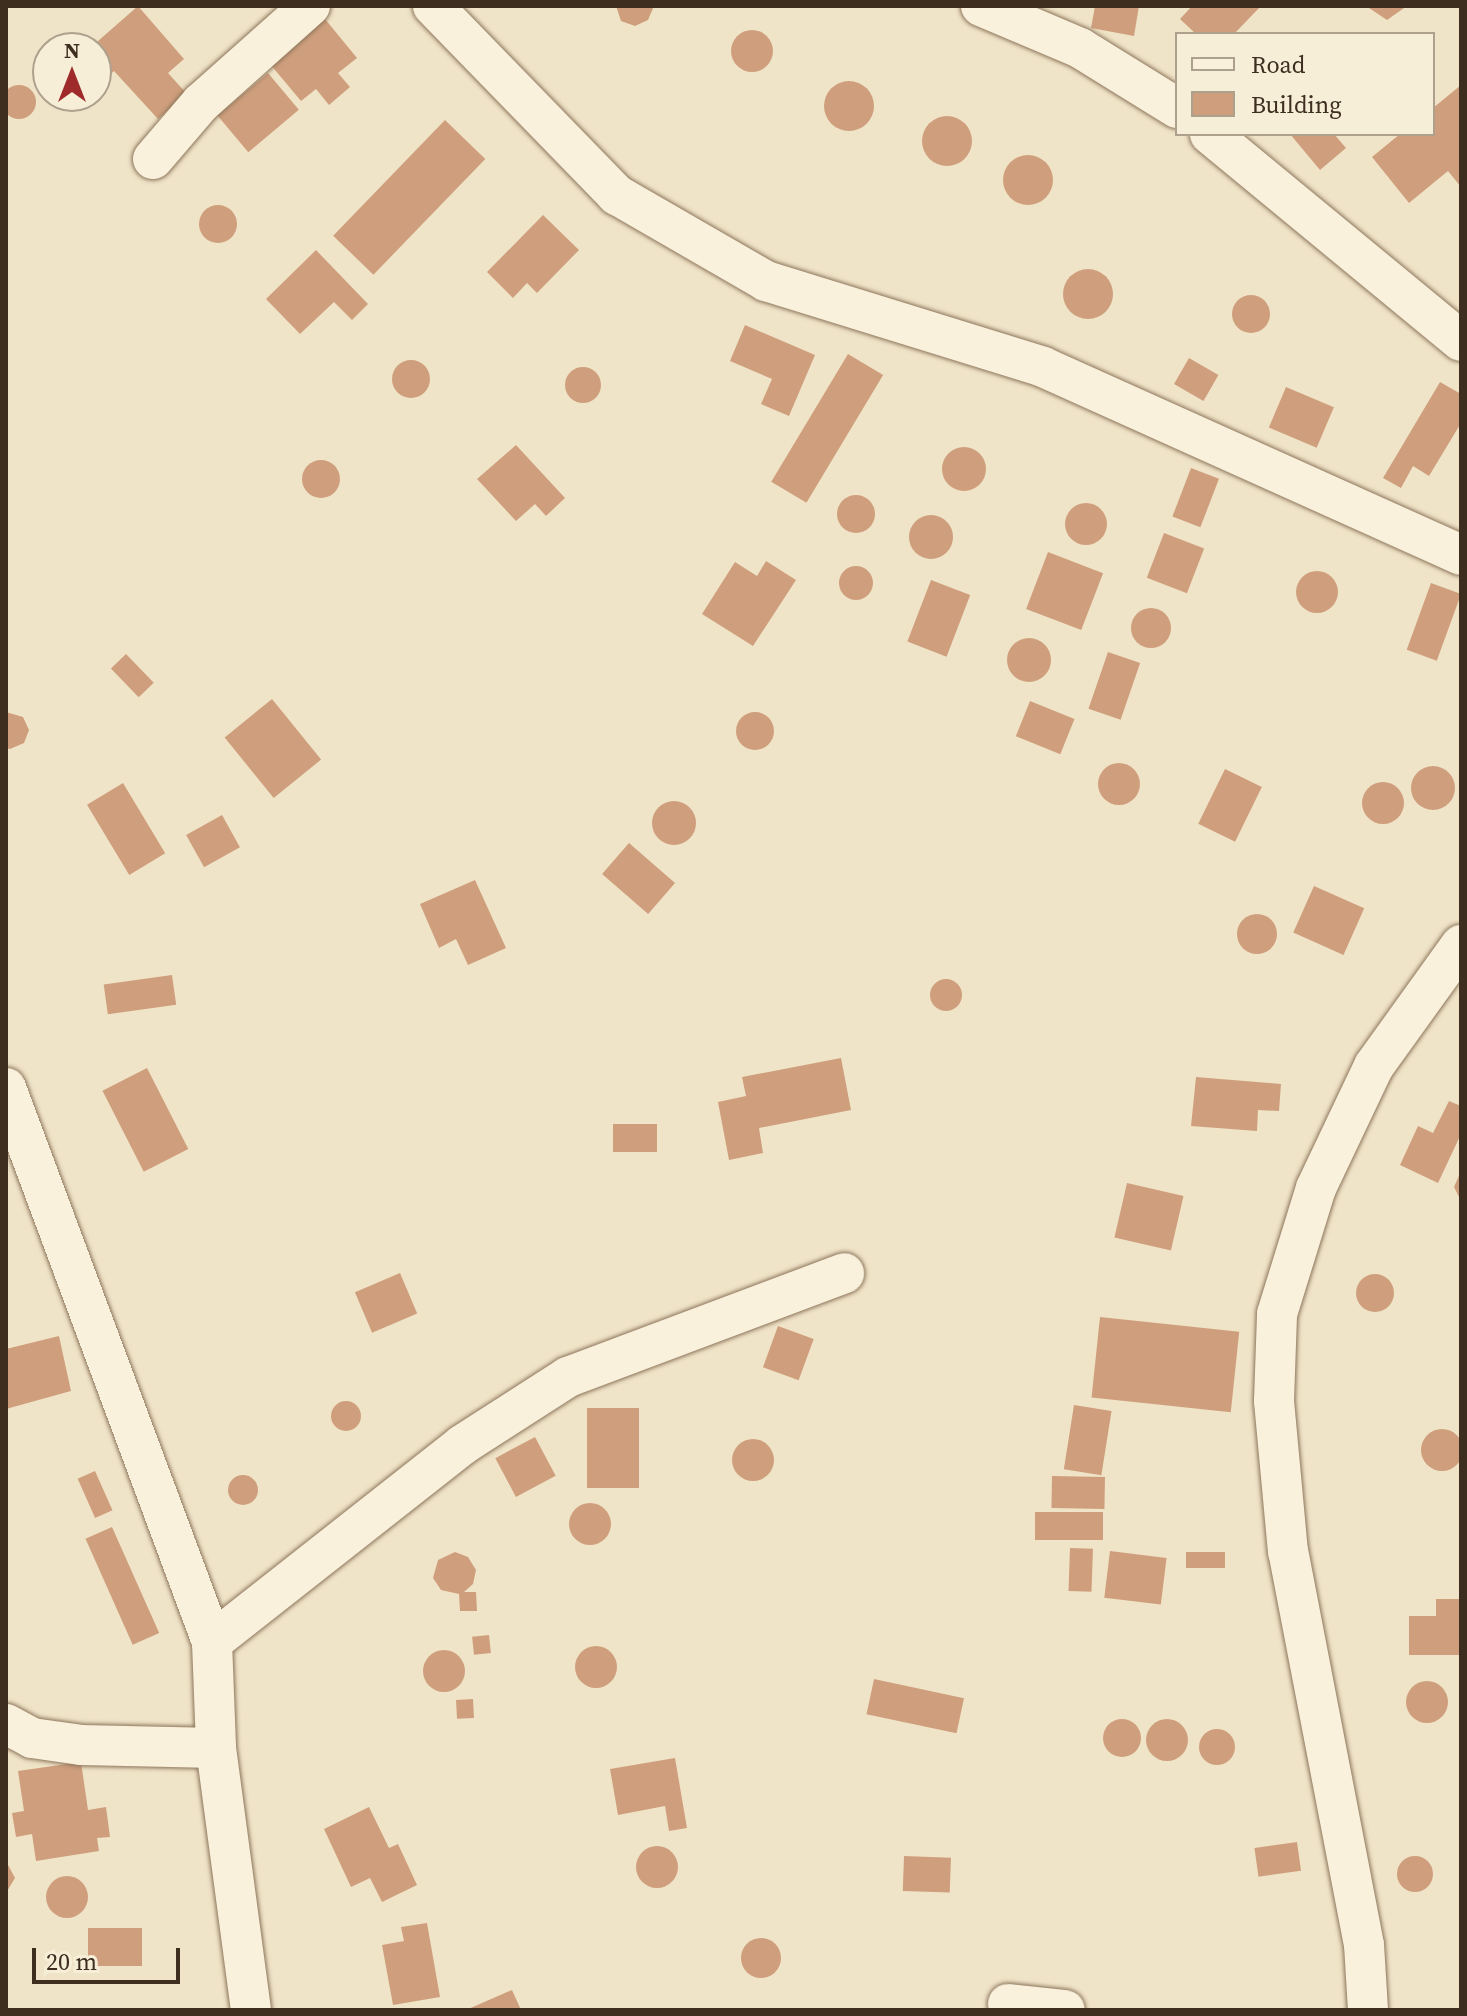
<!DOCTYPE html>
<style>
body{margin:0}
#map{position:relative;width:1467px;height:2016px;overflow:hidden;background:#f0e4c8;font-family:"Source Serif 4",serif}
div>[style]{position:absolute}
.building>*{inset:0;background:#cf9f7d;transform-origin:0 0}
.round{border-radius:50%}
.roads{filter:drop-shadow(0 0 2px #8d765c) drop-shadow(0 0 2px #8d765c)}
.street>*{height:40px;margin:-20px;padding:0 20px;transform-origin:20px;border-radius:20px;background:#faf1dc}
span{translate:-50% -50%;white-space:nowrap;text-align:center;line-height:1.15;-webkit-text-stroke:8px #f7eed8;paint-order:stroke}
.frame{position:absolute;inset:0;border:8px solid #3d2e20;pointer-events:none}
.legend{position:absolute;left:1175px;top:32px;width:260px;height:104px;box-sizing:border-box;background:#f7eed8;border:2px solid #ada18e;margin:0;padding:10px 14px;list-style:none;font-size:24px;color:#3d2e20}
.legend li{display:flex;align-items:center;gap:16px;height:40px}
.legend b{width:40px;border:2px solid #ada18e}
.north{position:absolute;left:32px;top:32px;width:80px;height:80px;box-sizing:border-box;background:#f7eed8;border:2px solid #ada18e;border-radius:50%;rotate:0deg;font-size:22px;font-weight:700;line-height:32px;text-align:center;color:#3d2e20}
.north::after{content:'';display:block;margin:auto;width:28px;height:36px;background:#9e2a2b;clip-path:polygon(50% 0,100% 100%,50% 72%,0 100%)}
.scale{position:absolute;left:32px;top:1948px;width:148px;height:36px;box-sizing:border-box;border:4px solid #3d2e20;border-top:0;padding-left:10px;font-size:24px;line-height:28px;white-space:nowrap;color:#3d2e20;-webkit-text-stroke:6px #f7eed8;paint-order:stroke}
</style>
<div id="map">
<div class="building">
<i style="clip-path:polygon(138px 6px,184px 59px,168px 73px,187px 94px,158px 119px,114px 71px,101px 83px,96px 48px,90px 48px)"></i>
<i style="clip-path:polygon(616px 6px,654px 6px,648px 20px,635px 26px,621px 21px)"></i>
<i style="clip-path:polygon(1095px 6px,1139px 6px,1134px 36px,1091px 28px)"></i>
<i style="clip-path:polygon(1192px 6px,1261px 6px,1234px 34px,1196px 34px,1180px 19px)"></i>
<i style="clip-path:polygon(1366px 6px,1407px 6px,1387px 20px)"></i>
<i style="clip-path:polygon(325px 19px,357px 58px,338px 73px,350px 87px,329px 105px,316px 89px,301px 101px,270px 64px)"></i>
<i class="round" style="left:731px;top:30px;width:42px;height:42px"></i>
<i style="left:268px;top:73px;width:48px;height:66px;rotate:50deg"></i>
<i class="round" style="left:824px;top:81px;width:50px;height:50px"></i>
<i style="clip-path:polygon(1461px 85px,1461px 187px,1448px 171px,1409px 203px,1372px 157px,1400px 134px,1433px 134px,1433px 108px)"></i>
<i class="round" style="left:2px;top:85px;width:34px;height:34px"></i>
<i class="round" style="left:922px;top:116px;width:50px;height:50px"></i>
<i style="left:445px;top:120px;width:56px;height:161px;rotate:44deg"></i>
<i style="clip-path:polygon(1290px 134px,1334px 134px,1346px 148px,1320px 170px)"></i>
<i class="round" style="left:1003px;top:155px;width:50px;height:50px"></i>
<i class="round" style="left:199px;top:205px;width:38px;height:38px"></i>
<i style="clip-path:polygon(543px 215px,579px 250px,537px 293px,527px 283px,513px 298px,487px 272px)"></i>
<i style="clip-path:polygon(316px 250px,368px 304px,352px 320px,334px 302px,300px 334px,266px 299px)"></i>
<i class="round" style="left:1063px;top:269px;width:50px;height:50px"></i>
<i class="round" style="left:1232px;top:295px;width:38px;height:38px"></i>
<i style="clip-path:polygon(745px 325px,815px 355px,789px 416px,761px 404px,772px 379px,730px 361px)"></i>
<i style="left:848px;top:354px;width:41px;height:149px;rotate:31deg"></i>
<i style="left:1189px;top:358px;width:34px;height:30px;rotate:30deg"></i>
<i class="round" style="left:392px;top:360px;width:38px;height:38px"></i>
<i class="round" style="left:565px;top:367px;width:36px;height:36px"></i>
<i style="clip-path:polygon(1440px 382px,1461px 394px,1461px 423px,1429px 476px,1413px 466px,1401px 488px,1383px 478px)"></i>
<i style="left:1286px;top:387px;width:52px;height:44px;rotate:23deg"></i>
<i style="clip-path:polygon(516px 445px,565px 498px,546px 516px,535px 504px,516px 521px,477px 479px)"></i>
<i class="round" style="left:942px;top:447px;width:44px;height:44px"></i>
<i class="round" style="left:302px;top:460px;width:38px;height:38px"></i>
<i style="left:1191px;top:468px;width:30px;height:52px;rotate:21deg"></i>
<i class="round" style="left:837px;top:495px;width:38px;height:38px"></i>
<i class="round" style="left:1065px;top:503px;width:42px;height:42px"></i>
<i class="round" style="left:909px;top:515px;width:44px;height:44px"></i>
<i style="left:1164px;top:533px;width:43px;height:48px;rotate:21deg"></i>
<i style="left:1048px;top:552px;width:59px;height:61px;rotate:21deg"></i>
<i style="clip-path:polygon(766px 561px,796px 580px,753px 646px,702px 614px,735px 562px,757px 576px)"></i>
<i class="round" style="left:839px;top:566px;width:34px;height:34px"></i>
<i class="round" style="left:1296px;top:571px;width:42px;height:42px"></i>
<i style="left:931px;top:580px;width:42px;height:66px;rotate:21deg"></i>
<i style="left:1431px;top:583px;width:32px;height:71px;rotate:20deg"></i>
<i class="round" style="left:1131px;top:608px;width:40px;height:40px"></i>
<i class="round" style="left:1007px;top:638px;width:44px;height:44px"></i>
<i style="left:1108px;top:652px;width:34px;height:60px;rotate:19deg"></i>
<i style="left:126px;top:654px;width:40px;height:21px;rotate:46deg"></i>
<i style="left:272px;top:699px;width:78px;height:61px;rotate:51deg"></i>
<i style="left:1030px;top:701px;width:48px;height:38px;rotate:22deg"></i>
<i style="clip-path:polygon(6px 712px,23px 717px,29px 730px,24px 743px,10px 749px,6px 748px)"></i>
<i class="round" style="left:736px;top:712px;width:38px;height:38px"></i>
<i class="round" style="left:1098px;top:763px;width:42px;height:42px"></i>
<i class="round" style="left:1411px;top:766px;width:44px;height:44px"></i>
<i style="left:1225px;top:769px;width:41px;height:61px;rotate:26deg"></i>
<i class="round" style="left:1362px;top:782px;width:42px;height:42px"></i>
<i style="left:123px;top:783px;width:82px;height:42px;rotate:59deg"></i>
<i class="round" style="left:652px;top:801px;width:44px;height:44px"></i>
<i style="left:222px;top:815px;width:37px;height:41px;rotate:61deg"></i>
<i style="left:629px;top:843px;width:61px;height:41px;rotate:41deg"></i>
<i style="clip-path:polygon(475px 880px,506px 948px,468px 965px,456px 939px,439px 948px,420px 904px)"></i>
<i style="left:1314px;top:886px;width:55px;height:51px;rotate:24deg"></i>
<i class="round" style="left:1237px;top:914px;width:40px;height:40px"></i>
<i style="left:172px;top:975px;width:30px;height:69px;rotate:82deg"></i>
<i class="round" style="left:930px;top:979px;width:32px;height:32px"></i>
<i style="clip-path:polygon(841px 1058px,851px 1110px,759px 1128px,763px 1153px,729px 1160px,718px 1102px,746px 1096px,742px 1077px)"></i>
<i style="left:147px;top:1068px;width:91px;height:50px;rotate:63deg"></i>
<i style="clip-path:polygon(1196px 1077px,1281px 1084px,1279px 1111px,1258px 1110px,1257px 1131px,1191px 1126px)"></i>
<i style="clip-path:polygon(1449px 1101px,1461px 1106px,1461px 1134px,1438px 1183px,1400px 1165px,1418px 1126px,1433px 1133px)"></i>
<i style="left:657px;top:1124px;width:28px;height:44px;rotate:90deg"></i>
<i style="clip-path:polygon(1461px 1171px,1461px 1201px,1454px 1187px)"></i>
<i style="left:1127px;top:1183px;width:58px;height:56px;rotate:13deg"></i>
<i style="left:400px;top:1273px;width:44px;height:49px;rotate:67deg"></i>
<i class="round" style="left:1356px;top:1274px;width:38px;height:38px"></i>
<i style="left:1100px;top:1317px;width:140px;height:81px;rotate:6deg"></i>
<i style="left:778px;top:1326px;width:38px;height:44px;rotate:20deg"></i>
<i style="clip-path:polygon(59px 1336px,71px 1391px,6px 1409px,6px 1349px)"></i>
<i class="round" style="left:331px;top:1401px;width:30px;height:30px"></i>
<i style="left:1074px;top:1405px;width:38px;height:65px;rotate:9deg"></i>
<i style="left:587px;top:1408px;width:52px;height:80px"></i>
<i class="round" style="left:1421px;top:1429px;width:42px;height:42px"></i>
<i style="left:535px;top:1437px;width:44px;height:45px;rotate:62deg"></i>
<i class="round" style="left:732px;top:1439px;width:42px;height:42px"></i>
<i style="left:95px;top:1471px;width:43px;height:19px;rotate:66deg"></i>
<i class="round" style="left:228px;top:1475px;width:30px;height:30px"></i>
<i style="left:1052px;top:1476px;width:53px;height:32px;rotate:1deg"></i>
<i class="round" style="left:569px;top:1503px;width:42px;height:42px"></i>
<i style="left:1035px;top:1512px;width:68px;height:28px"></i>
<i style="left:112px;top:1527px;width:116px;height:29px;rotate:66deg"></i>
<i style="left:1070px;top:1548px;width:23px;height:43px;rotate:2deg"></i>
<i style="left:1110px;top:1551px;width:57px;height:47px;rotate:7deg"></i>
<i style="clip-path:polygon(455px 1552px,468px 1557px,476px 1570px,473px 1584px,464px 1592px,476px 1592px,477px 1611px,460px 1611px,459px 1594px,441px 1590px,433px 1578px,438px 1560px)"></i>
<i style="left:1225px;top:1552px;width:16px;height:39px;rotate:90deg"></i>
<i style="clip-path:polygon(1436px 1599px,1461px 1599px,1461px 1655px,1409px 1655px,1409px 1616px,1436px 1616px)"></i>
<i style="left:489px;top:1635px;width:18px;height:17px;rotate:84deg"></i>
<i class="round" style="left:575px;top:1646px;width:42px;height:42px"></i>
<i class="round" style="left:423px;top:1650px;width:42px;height:42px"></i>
<i style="left:874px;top:1679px;width:92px;height:36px;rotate:12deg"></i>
<i class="round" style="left:1406px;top:1681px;width:42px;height:42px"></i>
<i style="left:473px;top:1699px;width:19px;height:17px;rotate:87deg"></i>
<i class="round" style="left:1146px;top:1719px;width:42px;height:42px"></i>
<i class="round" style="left:1103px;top:1719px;width:38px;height:38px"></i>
<i class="round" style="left:1199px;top:1729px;width:36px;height:36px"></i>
<i style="clip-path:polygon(675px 1758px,687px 1828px,669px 1831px,665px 1806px,618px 1815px,610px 1769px)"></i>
<i style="clip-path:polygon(81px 1762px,88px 1810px,106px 1807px,110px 1837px,97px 1838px,99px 1851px,36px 1861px,32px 1834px,16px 1837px,12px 1813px,24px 1811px,18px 1771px)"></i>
<i style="clip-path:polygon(369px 1807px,389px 1848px,398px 1844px,417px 1885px,382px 1902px,370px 1878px,351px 1887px,324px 1829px)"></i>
<i style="left:1297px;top:1842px;width:29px;height:43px;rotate:82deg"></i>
<i class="round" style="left:636px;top:1846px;width:42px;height:42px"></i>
<i class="round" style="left:1397px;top:1856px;width:36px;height:36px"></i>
<i style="left:904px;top:1856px;width:47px;height:35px;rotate:2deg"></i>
<i style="clip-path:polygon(6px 1861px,15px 1878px,6px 1893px)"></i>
<i class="round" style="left:46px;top:1876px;width:42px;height:42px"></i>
<i style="clip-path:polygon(427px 1923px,440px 1997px,393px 2005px,382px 1945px,404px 1941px,401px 1927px)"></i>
<i style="left:88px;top:1928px;width:54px;height:38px"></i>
<i class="round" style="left:741px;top:1938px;width:40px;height:40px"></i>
<i style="clip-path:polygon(512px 1990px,521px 2010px,466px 2010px)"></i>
</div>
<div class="roads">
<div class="street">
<i style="left:433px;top:6px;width:264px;rotate:45.8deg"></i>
<i style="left:617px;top:195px;width:172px;rotate:30deg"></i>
<i style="left:766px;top:281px;width:290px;rotate:17.2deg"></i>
<i style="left:1043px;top:367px;width:458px;rotate:24.2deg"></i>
<i style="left:981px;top:6px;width:108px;rotate:23deg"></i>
<i style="left:1080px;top:48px;width:114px;rotate:31.7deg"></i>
<i style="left:1210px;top:134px;width:325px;rotate:39.5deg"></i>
<i style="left:153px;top:159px;width:74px;rotate:-49.4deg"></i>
<i style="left:201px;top:103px;width:146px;rotate:-41.7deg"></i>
<i style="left:6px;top:1088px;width:591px;rotate:69.6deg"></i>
<i style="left:212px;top:1642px;width:106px;rotate:87.8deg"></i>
<i style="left:216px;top:1748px;width:264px;rotate:82.4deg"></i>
<i style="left:212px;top:1642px;width:318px;rotate:-38.2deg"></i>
<i style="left:462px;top:1445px;width:126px;rotate:-32.7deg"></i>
<i style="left:568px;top:1377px;width:295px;rotate:-20.6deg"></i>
<i style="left:6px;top:1724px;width:30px;rotate:28deg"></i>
<i style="left:32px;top:1738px;width:49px;rotate:8.1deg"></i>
<i style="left:81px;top:1745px;width:135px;rotate:1.3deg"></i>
<i style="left:1008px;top:2004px;width:57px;rotate:6deg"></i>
<i style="left:1368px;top:2010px;width:65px;rotate:-93.5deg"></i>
<i style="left:1364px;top:1945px;width:400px;rotate:-100.9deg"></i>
<i style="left:1288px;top:1552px;width:152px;rotate:-95.3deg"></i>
<i style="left:1274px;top:1401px;width:87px;rotate:-88deg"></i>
<i style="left:1277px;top:1314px;width:132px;rotate:-72.8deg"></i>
<i style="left:1316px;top:1188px;width:135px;rotate:-64.6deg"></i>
<i style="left:1374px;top:1066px;width:149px;rotate:-54.3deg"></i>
</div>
</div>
<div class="frame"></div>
<ul class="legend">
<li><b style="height:10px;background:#faf1dc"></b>Road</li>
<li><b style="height:22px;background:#cf9f7d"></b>Building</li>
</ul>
<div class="north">N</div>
<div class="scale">20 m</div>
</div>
